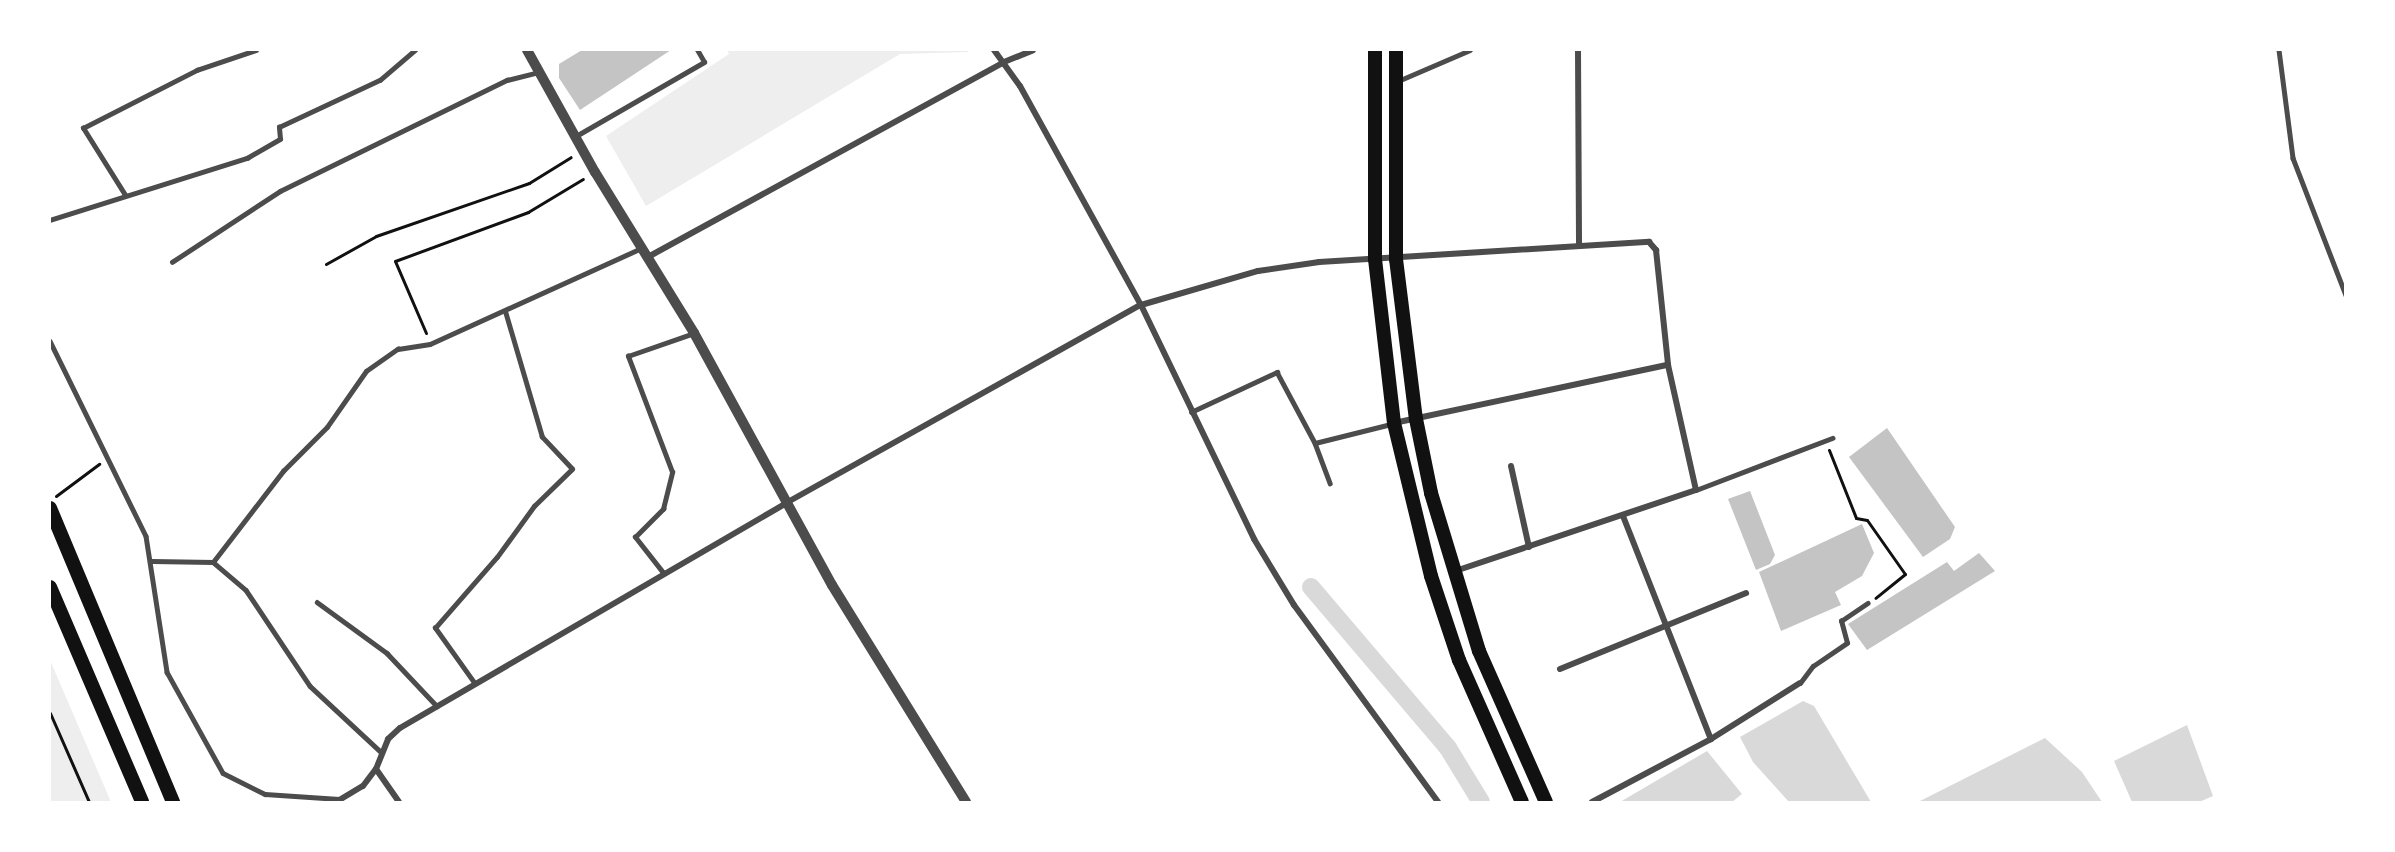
<!DOCTYPE html>
<style>
body{margin:0}
#map{position:relative;width:2395px;height:852px;overflow:hidden;background:#fff;font-family:Quicksand,sans-serif}
div>[style]{position:absolute}
.green>*{inset:0;background:#eee}
.water>*{inset:0;background:#d9d9d9}
.canal>*{height:18px;margin:-9px;padding:0 9px;transform-origin:9px;border-radius:9px;background:#d9d9d9}
.building>*{inset:0;background:#c4c4c4}
.path>*{height:3px;margin:-1.5px;padding:0 1.5px;transform-origin:1.5px;border-radius:1.5px;background:#111}
.service>*{height:4.5px;margin:-2.25px;padding:0 2.25px;transform-origin:2.25px;border-radius:2.25px;background:#4c4c4c}
.minor>*{height:6px;margin:-3px;padding:0 3px;transform-origin:3px;border-radius:3px;background:#4c4c4c}
.tertiary>*{height:10px;margin:-5px;padding:0 5px;transform-origin:5px;border-radius:5px;background:#4c4c4c}
.primary>*{height:14px;margin:-7px;padding:0 7px;transform-origin:7px;border-radius:7px;background:#111}
span{translate:-50% -50%;white-space:nowrap;text-align:center;line-height:1.15;-webkit-text-stroke:5px #fff;paint-order:stroke}
.frame{position:absolute;inset:0;border:51px solid #fff;pointer-events:none}
</style>
<div id="map">
<div class="green">
<i style="clip-path:polygon(727px 50px,966px 50px,969px 52px,900px 54px,646px 206px,606px 136px,729px 54px)"></i>
<i style="clip-path:polygon(50px 660px,111px 802px,50px 802px)"></i>
</div>
<div class="water">
<i style="clip-path:polygon(1803px 701px,1814px 706px,1871px 802px,1789px 802px,1753px 762px,1740px 737px)"></i>
<i style="clip-path:polygon(2187px 725px,2213px 796px,2199px 802px,2132px 802px,2114px 761px)"></i>
<i style="clip-path:polygon(2045px 738px,2082px 772px,2102px 802px,1918px 802px)"></i>
<i style="clip-path:polygon(1707px 751px,1742px 794px,1732px 802px,1620px 802px)"></i>
</div>
<div class="canal">
<i style="left:1311px;top:587px;width:211px;rotate:49.6deg"></i>
<i style="left:1448px;top:748px;width:63px;rotate:58.6deg"></i>
</div>
<div class="building">
<i style="clip-path:polygon(582px 50px,671px 50px,580px 110px,559px 78px,559px 64px)"></i>
<i style="clip-path:polygon(1887px 428px,1955px 527px,1950px 539px,1923px 557px,1849px 457px)"></i>
<i style="clip-path:polygon(1750px 491px,1775px 555px,1770px 564px,1756px 570px,1728px 499px)"></i>
<i style="clip-path:polygon(1862px 524px,1874px 553px,1862px 576px,1835px 592px,1841px 605px,1781px 631px,1759px 572px)"></i>
<i style="clip-path:polygon(1979px 553px,1995px 571px,1867px 650px,1848px 624px,1947px 562px,1954px 571px)"></i>
</div>
<div class="path">
<i style="left:326px;top:264px;width:57px;rotate:-29.2deg"></i>
<i style="left:376px;top:236px;width:162px;rotate:-19.1deg"></i>
<i style="left:529px;top:183px;width:49px;rotate:-31.8deg"></i>
<i style="left:426px;top:333px;width:78px;rotate:-113.3deg"></i>
<i style="left:395px;top:261px;width:142px;rotate:-20.2deg"></i>
<i style="left:528px;top:212px;width:64px;rotate:-31deg"></i>
<i style="left:1829px;top:450px;width:73px;rotate:68.3deg"></i>
<i style="left:1856px;top:518px;width:11px;rotate:10deg"></i>
<i style="left:1867px;top:520px;width:66px;rotate:54.9deg"></i>
<i style="left:1905px;top:574px;width:38px;rotate:141deg"></i>
<i style="left:56px;top:496px;width:54px;rotate:-36.7deg"></i>
<i style="left:50px;top:713px;width:97px;rotate:66.3deg"></i>
</div>
<div class="service">
<i style="left:2279px;top:50px;width:109px;rotate:82.6deg"></i>
<i style="left:2293px;top:158px;width:147px;rotate:68.9deg"></i>
<i style="left:1398px;top:81px;width:78px;rotate:-23.3deg"></i>
<i style="left:576px;top:136px;width:148px;rotate:-30deg"></i>
<i style="left:704px;top:62px;width:14px;rotate:-120deg"></i>
<i style="left:125px;top:195px;width:79px;rotate:-122.1deg"></i>
<i style="left:83px;top:128px;width:128px;rotate:-27deg"></i>
<i style="left:197px;top:70px;width:62px;rotate:-18.7deg"></i>
<i style="left:50px;top:220px;width:207px;rotate:-17.5deg"></i>
<i style="left:247px;top:158px;width:38px;rotate:-30deg"></i>
<i style="left:280px;top:139px;width:12px;rotate:-95deg"></i>
<i style="left:279px;top:127px;width:111px;rotate:-25deg"></i>
<i style="left:380px;top:80px;width:46px;rotate:-40.6deg"></i>
<i style="left:172px;top:262px;width:129px;rotate:-33.3deg"></i>
<i style="left:280px;top:191px;width:253px;rotate:-26.1deg"></i>
<i style="left:507px;top:80px;width:32px;rotate:-14deg"></i>
<i style="left:50px;top:341px;width:217px;rotate:63.8deg"></i>
<i style="left:146px;top:536px;width:138px;rotate:81.2deg"></i>
<i style="left:167px;top:672px;width:115px;rotate:61deg"></i>
<i style="left:223px;top:773px;width:47px;rotate:26.6deg"></i>
<i style="left:265px;top:794px;width:74px;rotate:3.9deg"></i>
<i style="left:1191px;top:412px;width:95px;rotate:-24.9deg"></i>
<i style="left:1277px;top:372px;width:81px;rotate:61.8deg"></i>
<i style="left:1315px;top:443px;width:43px;rotate:69.4deg"></i>
<i style="left:1315px;top:443px;width:78px;rotate:-14deg"></i>
<i style="left:1696px;top:490px;width:146px;rotate:-20.9deg"></i>
<i style="left:152px;top:561px;width:61px;rotate:0.9deg"></i>
<i style="left:213px;top:562px;width:43px;rotate:40.3deg"></i>
<i style="left:246px;top:590px;width:115px;rotate:56.3deg"></i>
<i style="left:310px;top:686px;width:96px;rotate:42.9deg"></i>
<i style="left:213px;top:562px;width:115px;rotate:-52.4deg"></i>
<i style="left:283px;top:471px;width:62px;rotate:-45deg"></i>
<i style="left:327px;top:427px;width:68px;rotate:-55.1deg"></i>
<i style="left:366px;top:371px;width:39px;rotate:-35deg"></i>
<i style="left:398px;top:349px;width:32px;rotate:-9deg"></i>
<i style="left:430px;top:344px;width:233px;rotate:-24.4deg"></i>
<i style="left:664px;top:574px;width:47px;rotate:-128.1deg"></i>
<i style="left:635px;top:537px;width:40px;rotate:-45deg"></i>
<i style="left:663px;top:509px;width:38px;rotate:-76deg"></i>
<i style="left:672px;top:472px;width:124px;rotate:-110.8deg"></i>
<i style="left:628px;top:356px;width:70px;rotate:-19.2deg"></i>
<i style="left:317px;top:602px;width:87px;rotate:36.1deg"></i>
<i style="left:387px;top:653px;width:73px;rotate:46.7deg"></i>
<i style="left:1800px;top:683px;width:21px;rotate:-53deg"></i>
<i style="left:1813px;top:666px;width:41px;rotate:-34.1deg"></i>
<i style="left:1847px;top:643px;width:23px;rotate:-105deg"></i>
<i style="left:1841px;top:621px;width:32px;rotate:-34deg"></i>
<i style="left:475px;top:684px;width:69px;rotate:-125.5deg"></i>
<i style="left:435px;top:628px;width:94px;rotate:-48.9deg"></i>
<i style="left:497px;top:557px;width:63px;rotate:-54deg"></i>
<i style="left:534px;top:506px;width:53px;rotate:-44.2deg"></i>
<i style="left:572px;top:469px;width:44px;rotate:-133.2deg"></i>
<i style="left:542px;top:437px;width:131px;rotate:-106.4deg"></i>
</div>
<div class="minor">
<i style="left:994px;top:50px;width:44px;rotate:54.2deg"></i>
<i style="left:1020px;top:86px;width:250px;rotate:61.1deg"></i>
<i style="left:1141px;top:305px;width:260px;rotate:64.2deg"></i>
<i style="left:1254px;top:539px;width:77px;rotate:58.8deg"></i>
<i style="left:1294px;top:605px;width:244px;rotate:53.8deg"></i>
<i style="left:1578px;top:50px;width:194px;rotate:89.7deg"></i>
<i style="left:648px;top:257px;width:406px;rotate:-28.7deg"></i>
<i style="left:1004px;top:62px;width:31px;rotate:-22deg"></i>
<i style="left:1394px;top:423px;width:280px;rotate:-12deg"></i>
<i style="left:1511px;top:466px;width:83px;rotate:77.5deg"></i>
<i style="left:1623px;top:516px;width:240px;rotate:68.5deg"></i>
<i style="left:1560px;top:669px;width:201px;rotate:-22.2deg"></i>
<i style="left:376px;top:769px;width:40px;rotate:55.1deg"></i>
<i style="left:336px;top:802px;width:31px;rotate:-31deg"></i>
<i style="left:363px;top:786px;width:21px;rotate:-53deg"></i>
<i style="left:376px;top:769px;width:32px;rotate:-68deg"></i>
<i style="left:388px;top:739px;width:16px;rotate:-43deg"></i>
<i style="left:400px;top:728px;width:447px;rotate:-30.2deg"></i>
<i style="left:786px;top:503px;width:406px;rotate:-29.2deg"></i>
<i style="left:1141px;top:305px;width:122px;rotate:-16.2deg"></i>
<i style="left:1258px;top:271px;width:62px;rotate:-8.4deg"></i>
<i style="left:1319px;top:262px;width:331px;rotate:-3.5deg"></i>
<i style="left:1649px;top:242px;width:11px;rotate:49deg"></i>
<i style="left:1656px;top:250px;width:116px;rotate:84deg"></i>
<i style="left:1668px;top:365px;width:128px;rotate:77.4deg"></i>
<i style="left:1696px;top:490px;width:254px;rotate:161.4deg"></i>
<i style="left:1592px;top:802px;width:135px;rotate:-27.9deg"></i>
<i style="left:1711px;top:739px;width:105px;rotate:-32.2deg"></i>
</div>
<div class="tertiary">
<i style="left:527px;top:50px;width:140px;rotate:60.9deg"></i>
<i style="left:595px;top:172px;width:189px;rotate:58.4deg"></i>
<i style="left:694px;top:333px;width:287px;rotate:61.3deg"></i>
<i style="left:832px;top:585px;width:255px;rotate:58.3deg"></i>
</div>
<div class="primary">
<i style="left:1375px;top:50px;width:209px;rotate:90deg"></i>
<i style="left:1375px;top:259px;width:165px;rotate:83.4deg"></i>
<i style="left:1394px;top:423px;width:157px;rotate:76.4deg"></i>
<i style="left:1431px;top:576px;width:89px;rotate:71.6deg"></i>
<i style="left:1459px;top:660px;width:155px;rotate:66.1deg"></i>
<i style="left:1396px;top:50px;width:209px;rotate:90deg"></i>
<i style="left:1396px;top:259px;width:161px;rotate:82.9deg"></i>
<i style="left:1416px;top:419px;width:76px;rotate:78.5deg"></i>
<i style="left:1431px;top:493px;width:165px;rotate:73.1deg"></i>
<i style="left:1479px;top:651px;width:165px;rotate:66.1deg"></i>
<i style="left:50px;top:508px;width:319px;rotate:67.3deg"></i>
<i style="left:50px;top:587px;width:234px;rotate:66.8deg"></i>
</div>
<div class="frame"></div>
</div>
